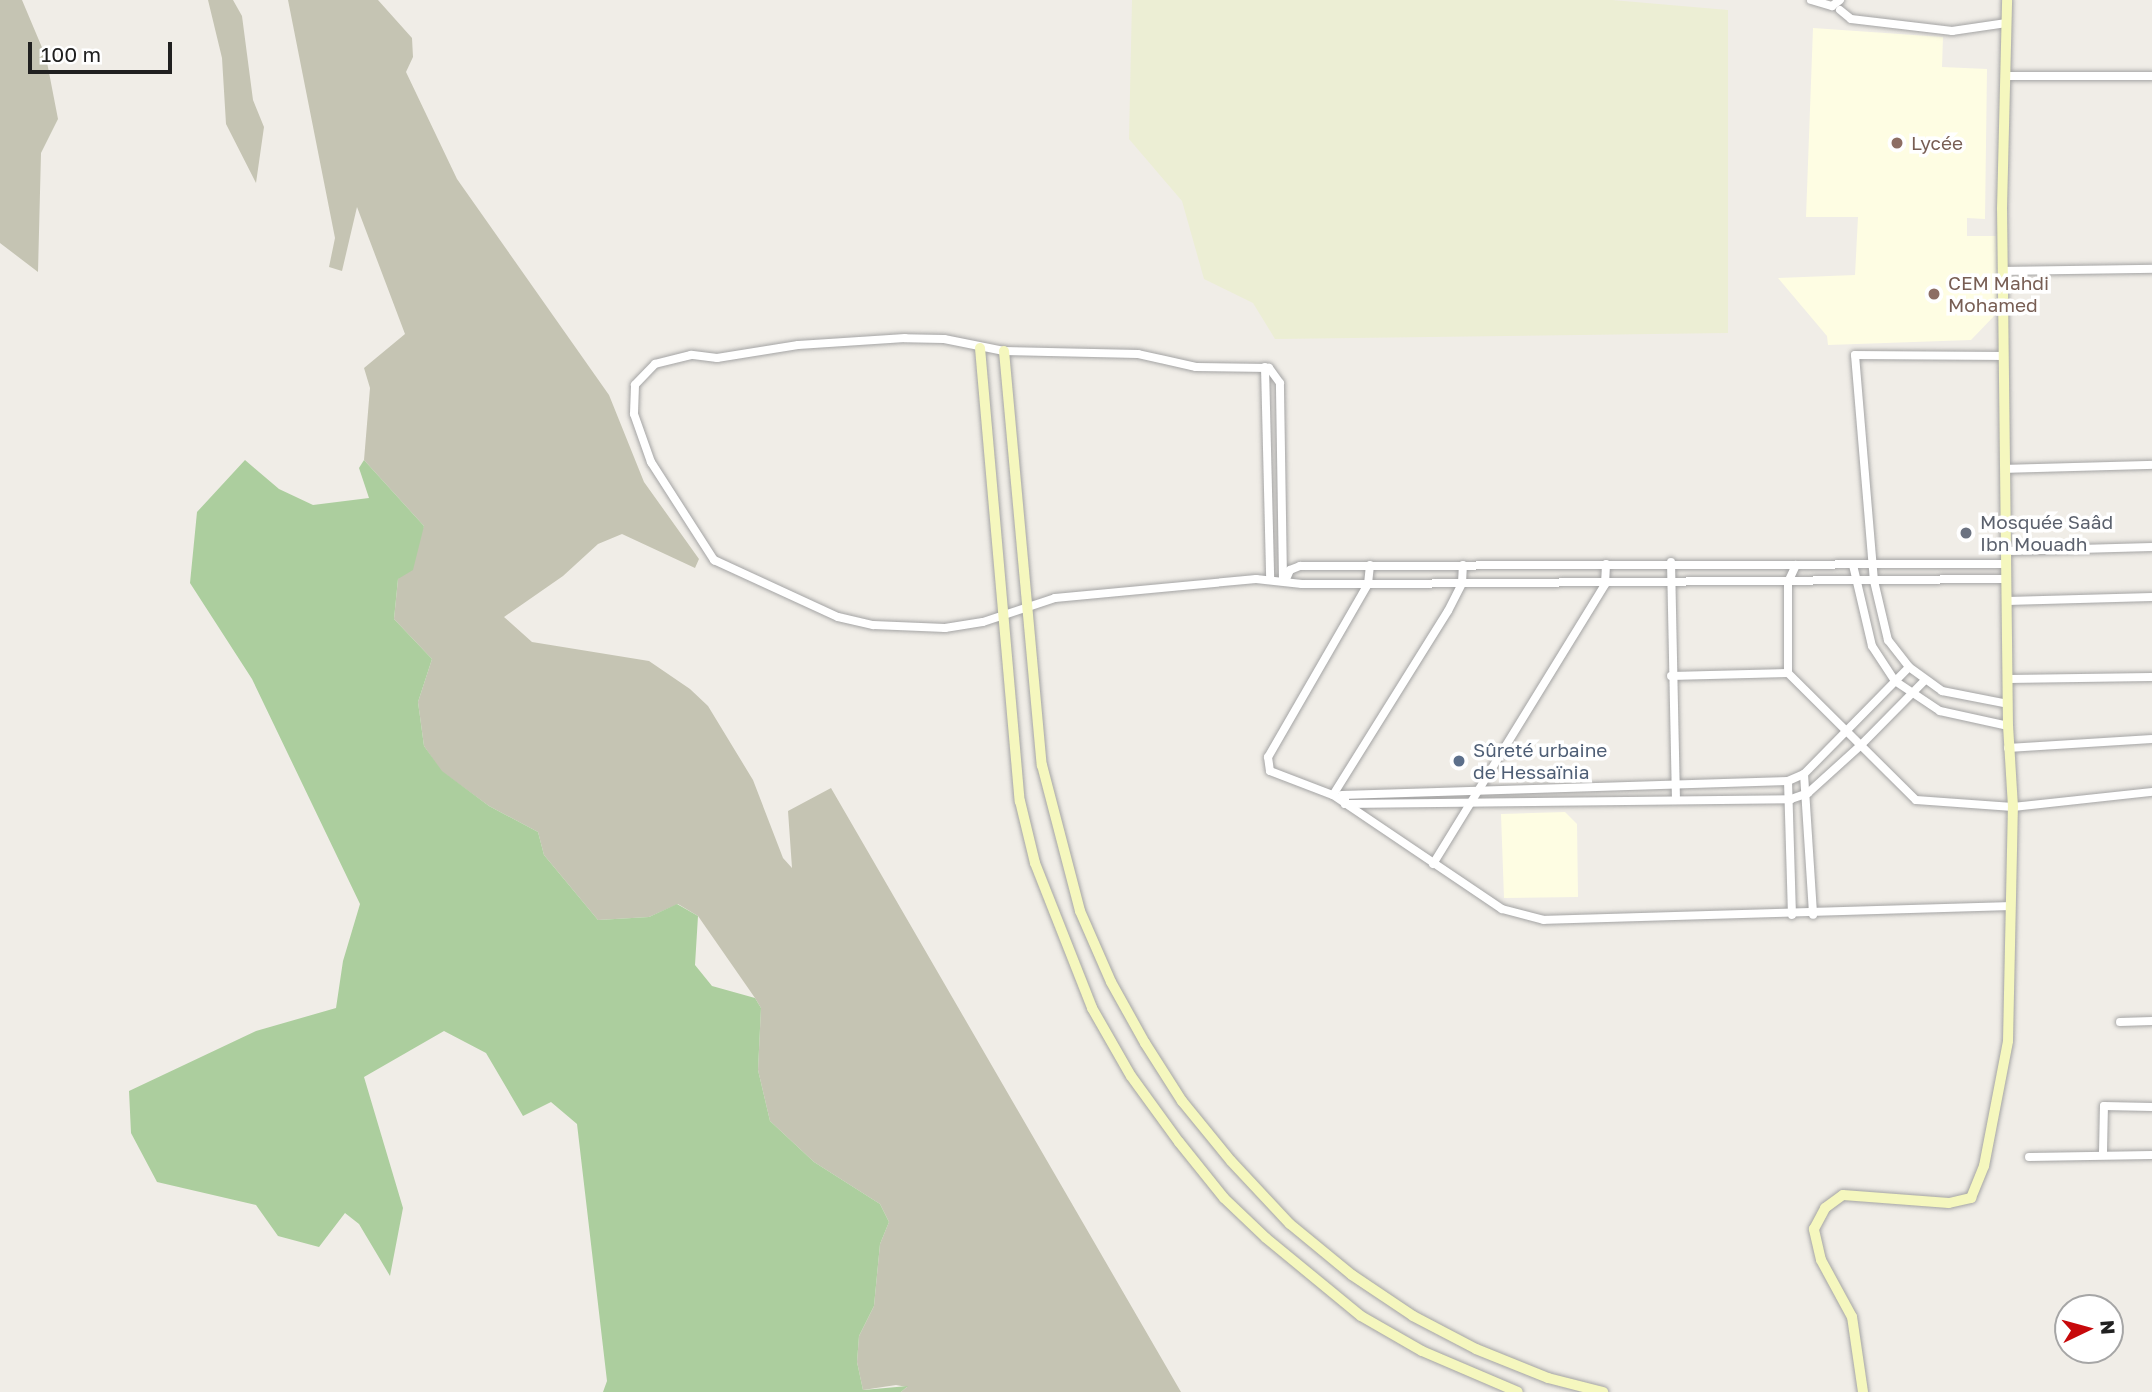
<!DOCTYPE html>
<meta charset="utf-8">
<style>
body{margin:0}
#map{position:relative;width:2152px;height:1392px;overflow:hidden;background:#f0ede7;font-family:"Golos Text",sans-serif}
div>[style]{position:absolute}
.education>*{inset:0;background:#fefde3}
.construction>*{inset:0;background:#c5c4b3}
.farmland>*{inset:0;background:#eceed4}
.forest>*{inset:0;background:#acce9e}
.roads{filter:drop-shadow(0 0 2px #a4a4a4) drop-shadow(0 0 2px #a4a4a4)}
.street>*{height:8px;margin:-4px;padding:0 4px;transform-origin:4px;border-radius:4px;background:#fff}
.secondary>*{height:10px;margin:-5px;padding:0 5px;transform-origin:5px;border-radius:5px;background:#f5f7be}
.dots>*{width:19px;height:19px;translate:-50% -50%;box-sizing:border-box;border:4px solid #fff;border-radius:50%}
span{translate:-50% -50%;white-space:nowrap;text-align:center;line-height:1.15;-webkit-text-stroke:7px #fff;paint-order:stroke}
.education-label{font-size:19px;color:#785e54}
.left{translate:0 -50%;text-align:left}
.worship-label{font-size:19px;color:#5b616d}
.service-label{font-size:19px;color:#4e5e75}
.north{position:absolute;left:2054px;top:1294px;width:70px;height:70px;box-sizing:border-box;background:#fff;border:2px solid #a6a6a6;border-radius:50%;rotate:85deg;font-size:19px;font-weight:700;line-height:28px;text-align:center;color:#202020}
.north::after{content:'';display:block;margin:auto;width:24px;height:32px;background:#c7090b;clip-path:polygon(50% 0,100% 100%,50% 72%,0 100%)}
.scale{position:absolute;left:28px;top:42px;width:144px;height:32px;box-sizing:border-box;border:4px solid #202020;border-top:0;padding-left:9px;font-size:21px;line-height:24px;white-space:nowrap;color:#202020;-webkit-text-stroke:5px #fff;paint-order:stroke}
</style>
<div id="map">
<div class="education">
<i style="clip-path:polygon(1813px 28px,1943px 37px,1942px 67px,1987px 69px,1985px 219px,1967px 218px,1967px 236px,1996px 236px,1997px 313px,1971px 340px,1828px 345px,1827px 336px,1778px 278px,1855px 275px,1858px 217px,1806px 217px)"></i>
<i style="clip-path:polygon(1565px 812px,1577px 824px,1578px 897px,1504px 898px,1501px 814px)"></i>
</div>
<div class="construction">
<i style="clip-path:polygon(0 0,22px 0,46px 57px,58px 119px,41px 153px,38px 272px,0 243px)"></i>
<i style="clip-path:polygon(208px 0,233px 0,242px 16px,253px 100px,264px 127px,256px 183px,226px 124px,222px 58px)"></i>
<i style="clip-path:polygon(288px 0,378px 0,412px 38px,413px 57px,406px 72px,457px 179px,609px 395px,644px 482px,699px 559px,695px 568px,622px 534px,598px 544px,563px 576px,504px 617px,532px 642px,649px 661px,690px 689px,708px 706px,753px 780px,783px 858px,792px 868px,788px 811px,831px 788px,1181px 1392px,901px 1392px,907px 1387px,896px 1385px,863px 1390px,857px 1362px,859px 1336px,874px 1306px,880px 1244px,889px 1222px,880px 1204px,814px 1162px,770px 1121px,758px 1070px,761px 1008px,755px 998px,698px 916px,678px 904px,649px 917px,598px 920px,544px 855px,538px 832px,489px 806px,441px 771px,424px 746px,418px 702px,432px 659px,394px 619px,398px 579px,424px 526px,364px 460px,370px 388px,364px 368px,405px 334px,357px 207px,342px 271px,329px 267px,335px 238px)"></i>
</div>
<div class="farmland">
<i style="clip-path:polygon(1132px 0,1612px 0,1728px 10px,1728px 333px,1275px 339px,1253px 303px,1204px 279px,1182px 201px,1129px 139px)"></i>
</div>
<div class="forest">
<i style="clip-path:polygon(245px 460px,279px 489px,313px 505px,369px 498px,359px 468px,364px 460px,424px 526px,413px 570px,398px 579px,394px 619px,432px 659px,418px 702px,424px 746px,442px 771px,489px 806px,538px 832px,544px 855px,598px 920px,649px 917px,677px 904px,698px 916px,695px 965px,712px 986px,755px 998px,761px 1008px,758px 1070px,770px 1121px,814px 1162px,880px 1204px,889px 1222px,880px 1244px,874px 1306px,859px 1336px,857px 1362px,863px 1390px,908px 1386px,901px 1392px,603px 1392px,607px 1381px,577px 1124px,551px 1102px,523px 1116px,486px 1053px,444px 1031px,364px 1077px,403px 1208px,390px 1276px,359px 1224px,345px 1213px,319px 1247px,278px 1236px,256px 1205px,157px 1182px,131px 1133px,129px 1091px,256px 1031px,336px 1008px,343px 961px,360px 904px,252px 679px,190px 583px,197px 512px)"></i>
</div>
<div class="roads">
<div class="street">
<i style="left:1811px;top:0;width:22px;rotate:16deg"></i>
<i style="left:1832px;top:6px;width:10px;rotate:-37deg"></i>
<i style="left:1840px;top:10px;width:14px;rotate:39deg"></i>
<i style="left:1851px;top:19px;width:102px;rotate:6.8deg"></i>
<i style="left:1952px;top:31px;width:55px;rotate:-8.4deg"></i>
<i style="left:2005px;top:76px;width:147px"></i>
<i style="left:2003px;top:271px;width:149px;rotate:-0.8deg"></i>
<i style="left:2004px;top:356px;width:149px;rotate:-179.6deg"></i>
<i style="left:1855px;top:355px;width:227px;rotate:85.2deg"></i>
<i style="left:1874px;top:581px;width:61px;rotate:76.7deg"></i>
<i style="left:1888px;top:640px;width:34px;rotate:52deg"></i>
<i style="left:1909px;top:667px;width:41px;rotate:36deg"></i>
<i style="left:1942px;top:691px;width:67px;rotate:11.1deg"></i>
<i style="left:1265px;top:367px;width:212px;rotate:88.6deg"></i>
<i style="left:2005px;top:469px;width:147px;rotate:-1.6deg"></i>
<i style="left:2006px;top:551px;width:146px;rotate:-1.6deg"></i>
<i style="left:1671px;top:562px;width:238px;rotate:88.8deg"></i>
<i style="left:1370px;top:565px;width:19px;rotate:96deg"></i>
<i style="left:1368px;top:584px;width:200px;rotate:120deg"></i>
<i style="left:1268px;top:757px;width:14px;rotate:82deg"></i>
<i style="left:1270px;top:771px;width:67px;rotate:20.9deg"></i>
<i style="left:1333px;top:795px;width:204px;rotate:34deg"></i>
<i style="left:1502px;top:909px;width:43px;rotate:14.7deg"></i>
<i style="left:1544px;top:920px;width:464px;rotate:-1.7deg"></i>
<i style="left:1796px;top:565px;width:19px;rotate:115deg"></i>
<i style="left:1788px;top:582px;width:91px;rotate:90deg"></i>
<i style="left:1788px;top:673px;width:180px;rotate:44.8deg"></i>
<i style="left:1916px;top:800px;width:97px;rotate:4.1deg"></i>
<i style="left:2013px;top:807px;width:140px;rotate:-6.2deg"></i>
<i style="left:1853px;top:565px;width:83px;rotate:76.8deg"></i>
<i style="left:1872px;top:646px;width:42px;rotate:56.7deg"></i>
<i style="left:1895px;top:681px;width:54px;rotate:33.7deg"></i>
<i style="left:1940px;top:711px;width:70px;rotate:12.4deg"></i>
<i style="left:1286px;top:579px;width:10px;rotate:-66deg"></i>
<i style="left:1290px;top:570px;width:11px;rotate:-22deg"></i>
<i style="left:1300px;top:566px;width:706px;rotate:-0.16deg"></i>
<i style="left:1283px;top:580px;width:197px;rotate:-90.9deg"></i>
<i style="left:1280px;top:383px;width:19px;rotate:-126deg"></i>
<i style="left:1269px;top:368px;width:73px;rotate:-179.2deg"></i>
<i style="left:1196px;top:367px;width:59px;rotate:-167.4deg"></i>
<i style="left:1138px;top:354px;width:134px;rotate:-178.7deg"></i>
<i style="left:1004px;top:351px;width:61px;rotate:-168.7deg"></i>
<i style="left:944px;top:339px;width:39px;rotate:-179deg"></i>
<i style="left:905px;top:338px;width:107px;rotate:176.3deg"></i>
<i style="left:798px;top:345px;width:82px;rotate:170.9deg"></i>
<i style="left:717px;top:358px;width:26px;rotate:-173deg"></i>
<i style="left:691px;top:355px;width:37px;rotate:166deg"></i>
<i style="left:655px;top:364px;width:29px;rotate:134deg"></i>
<i style="left:635px;top:385px;width:29px;rotate:92deg"></i>
<i style="left:634px;top:414px;width:51px;rotate:70.5deg"></i>
<i style="left:651px;top:462px;width:117px;rotate:57.3deg"></i>
<i style="left:714px;top:560px;width:136px;rotate:24.7deg"></i>
<i style="left:838px;top:617px;width:36px;rotate:13deg"></i>
<i style="left:873px;top:625px;width:72px;rotate:2.4deg"></i>
<i style="left:945px;top:628px;width:38px;rotate:-9deg"></i>
<i style="left:983px;top:622px;width:76px;rotate:-18.4deg"></i>
<i style="left:1055px;top:598px;width:202px;rotate:-5.4deg"></i>
<i style="left:1256px;top:579px;width:46px;rotate:6.2deg"></i>
<i style="left:1302px;top:584px;width:66px"></i>
<i style="left:1368px;top:584px;width:639px;rotate:-0.45deg"></i>
<i style="left:2007px;top:601px;width:145px;rotate:-1.6deg"></i>
<i style="left:1671px;top:676px;width:117px;rotate:-1.5deg"></i>
<i style="left:2008px;top:679px;width:144px;rotate:-0.8deg"></i>
<i style="left:2008px;top:748px;width:144px;rotate:-3.6deg"></i>
<i style="left:1804px;top:774px;width:141px;rotate:86.3deg"></i>
<i style="left:1788px;top:781px;width:134px;rotate:88.3deg"></i>
<i style="left:1333px;top:795px;width:217px;rotate:-58deg"></i>
<i style="left:1448px;top:611px;width:31px;rotate:-63deg"></i>
<i style="left:1462px;top:583px;width:18px;rotate:-87deg"></i>
<i style="left:1342px;top:795px;width:446px;rotate:-1.8deg"></i>
<i style="left:1788px;top:781px;width:17px;rotate:-24deg"></i>
<i style="left:1804px;top:774px;width:150px;rotate:-45.5deg"></i>
<i style="left:1345px;top:795px;width:9px;rotate:90deg"></i>
<i style="left:1345px;top:804px;width:446px;rotate:-0.6deg"></i>
<i style="left:1791px;top:799px;width:18px;rotate:-19deg"></i>
<i style="left:1808px;top:793px;width:70px;rotate:-42.1deg"></i>
<i style="left:1860px;top:746px;width:91px;rotate:-45.4deg"></i>
<i style="left:1433px;top:864px;width:329px;rotate:-58.4deg"></i>
<i style="left:1605px;top:584px;width:20px;rotate:-87deg"></i>
<i style="left:2120px;top:1022px;width:32px;rotate:-2deg"></i>
<i style="left:2103px;top:1152px;width:46px;rotate:-88.8deg"></i>
<i style="left:2104px;top:1106px;width:48px;rotate:1.2deg"></i>
<i style="left:2029px;top:1157px;width:123px;rotate:-0.9deg"></i>
</div>
<div class="secondary">
<i style="left:980px;top:348px;width:455px;rotate:85deg"></i>
<i style="left:1020px;top:801px;width:64px;rotate:76.4deg"></i>
<i style="left:1035px;top:863px;width:156px;rotate:68.5deg"></i>
<i style="left:1092px;top:1008px;width:78px;rotate:60.2deg"></i>
<i style="left:1131px;top:1076px;width:82px;rotate:54deg"></i>
<i style="left:1179px;top:1142px;width:72px;rotate:51.2deg"></i>
<i style="left:1224px;top:1198px;width:58px;rotate:43.6deg"></i>
<i style="left:1266px;top:1238px;width:123px;rotate:39.4deg"></i>
<i style="left:1361px;top:1316px;width:70px;rotate:29.8deg"></i>
<i style="left:1422px;top:1351px;width:104px;rotate:23.1deg"></i>
<i style="left:1004px;top:351px;width:416px;rotate:84.8deg"></i>
<i style="left:1042px;top:765px;width:151px;rotate:75.4deg"></i>
<i style="left:1080px;top:911px;width:77px;rotate:66.4deg"></i>
<i style="left:1111px;top:982px;width:70px;rotate:60.9deg"></i>
<i style="left:1145px;top:1043px;width:69px;rotate:57.5deg"></i>
<i style="left:1182px;top:1101px;width:77px;rotate:50.8deg"></i>
<i style="left:1231px;top:1161px;width:86px;rotate:46.9deg"></i>
<i style="left:1290px;top:1224px;width:80px;rotate:39.4deg"></i>
<i style="left:1352px;top:1275px;width:73px;rotate:33.9deg"></i>
<i style="left:1413px;top:1316px;width:71px;rotate:27.6deg"></i>
<i style="left:1476px;top:1349px;width:78px;rotate:21.9deg"></i>
<i style="left:1548px;top:1378px;width:57px;rotate:14.3deg"></i>
<i style="left:1863px;top:1392px;width:76px;rotate:-98.3deg"></i>
<i style="left:1852px;top:1317px;width:65px;rotate:-118.5deg"></i>
<i style="left:1821px;top:1260px;width:32px;rotate:-103deg"></i>
<i style="left:1814px;top:1229px;width:24px;rotate:-62deg"></i>
<i style="left:1825px;top:1208px;width:22px;rotate:-36deg"></i>
<i style="left:1843px;top:1195px;width:106px;rotate:4.3deg"></i>
<i style="left:1949px;top:1203px;width:23px;rotate:-13deg"></i>
<i style="left:1971px;top:1198px;width:35px;rotate:-68deg"></i>
<i style="left:1984px;top:1166px;width:127px;rotate:-79.1deg"></i>
<i style="left:2008px;top:1041px;width:234px;rotate:-88.8deg"></i>
<i style="left:2013px;top:807px;width:81px;rotate:-93.5deg"></i>
<i style="left:2008px;top:726px;width:517px;rotate:-90.66deg"></i>
<i style="left:2002px;top:209px;width:209px;rotate:-88.6deg"></i>
</div>
</div>
<div class="dots">
<i style="left:1897px;top:143px;background:#8d6e63"></i>
<i style="left:1934px;top:294px;background:#8d6e63"></i>
<i style="left:1966px;top:533px;background:#6b7280"></i>
<i style="left:1459px;top:761px;background:#5c6f8a"></i>
</div>
<div class="education-label">
<span class="left" style="left:1911px;top:143px">Lycée</span>
<span class="left" style="left:1948px;top:294px">CEM Mahdi<br>Mohamed</span>
</div>
<div class="worship-label">
<span class="left" style="left:1980px;top:533px">Mosquée Saâd<br>Ibn Mouadh</span>
</div>
<div class="service-label">
<span class="left" style="left:1473px;top:761px">Sûreté urbaine<br>de Hessaïnia</span>
</div>
<div class="north">N</div>
<div class="scale">100 m</div>
</div>
